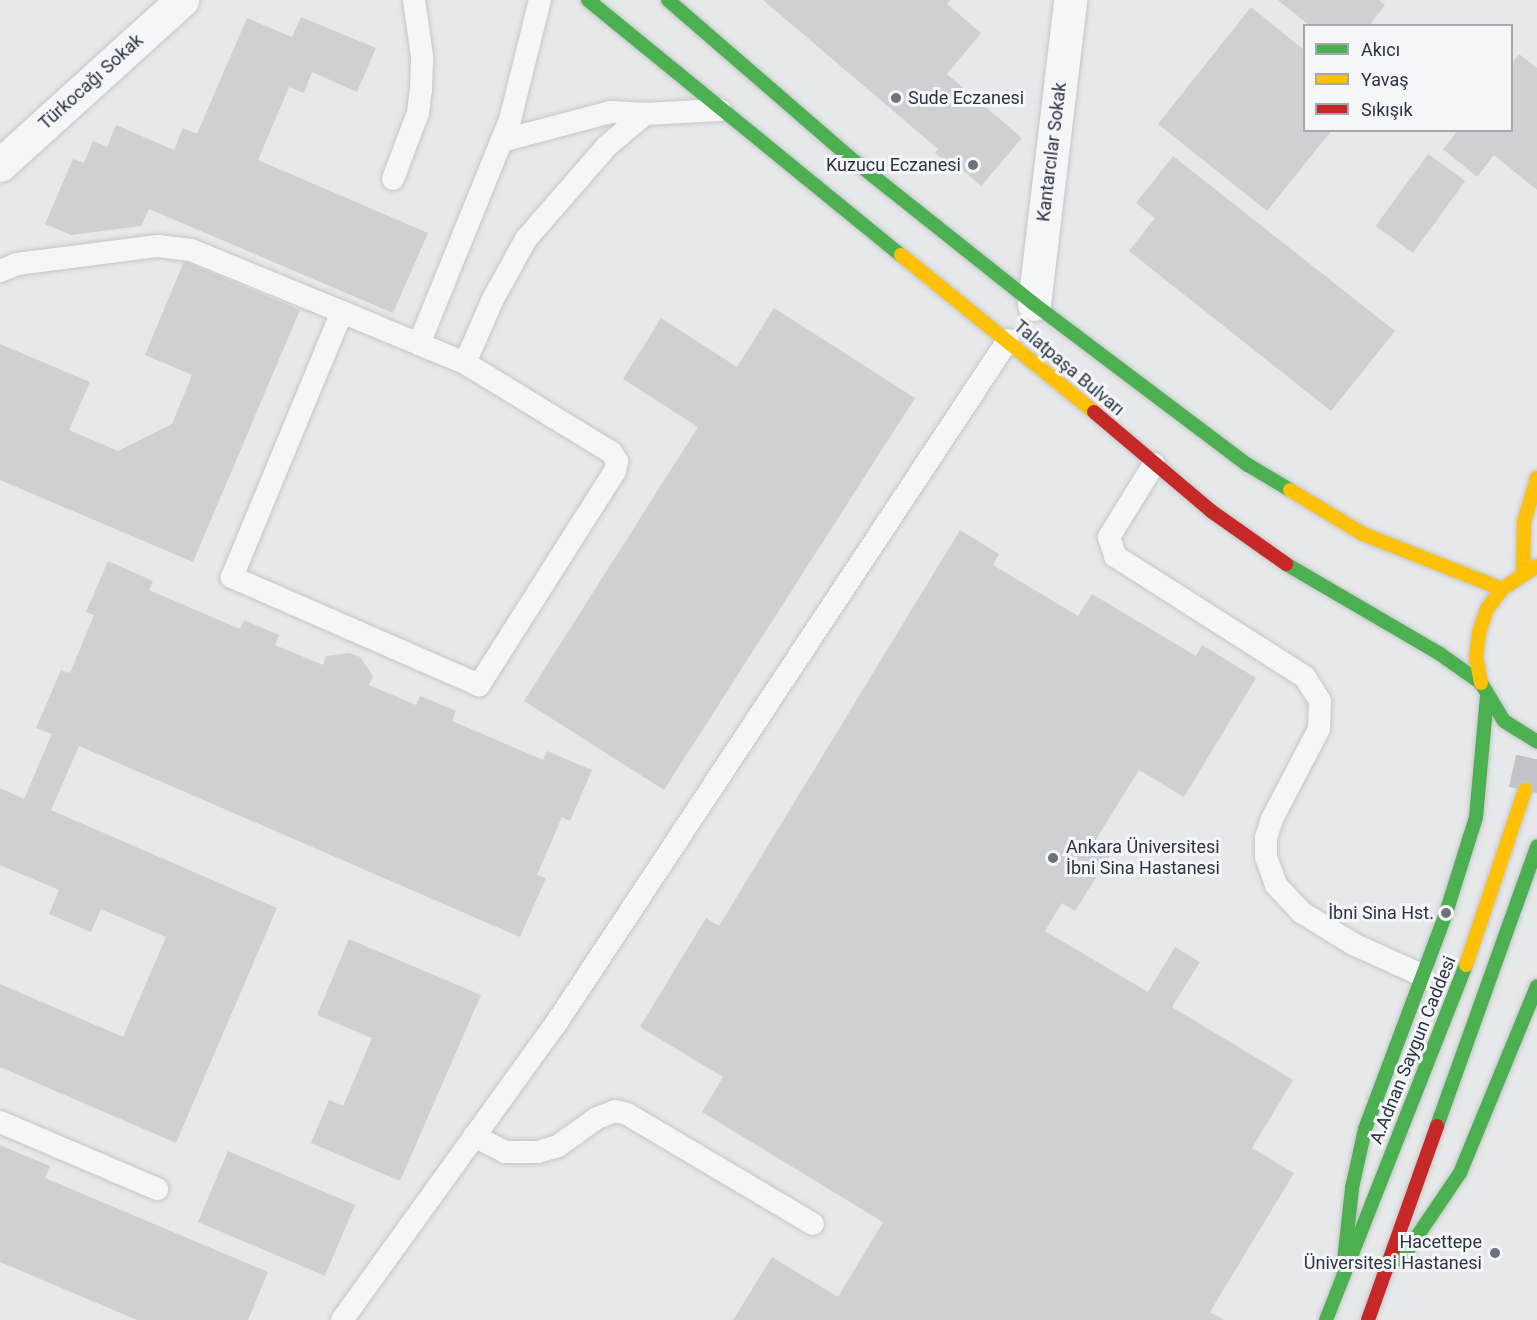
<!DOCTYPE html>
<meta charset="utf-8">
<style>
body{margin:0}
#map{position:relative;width:1537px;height:1320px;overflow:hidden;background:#e6e8ea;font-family:Roboto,sans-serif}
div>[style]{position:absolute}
.building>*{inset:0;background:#ced0d3;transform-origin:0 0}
.secondary-tunnel>*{height:33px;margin-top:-16.5px;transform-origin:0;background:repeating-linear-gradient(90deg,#c1c4c9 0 33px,transparent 0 49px)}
.roads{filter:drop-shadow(0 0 2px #c4c6c8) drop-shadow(0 0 2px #c4c6c8)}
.lane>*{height:22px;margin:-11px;padding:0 11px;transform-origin:11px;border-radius:11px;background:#f5f6f7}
.street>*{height:33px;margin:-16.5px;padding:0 16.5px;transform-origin:16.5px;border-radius:16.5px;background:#f5f6f7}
.fast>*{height:14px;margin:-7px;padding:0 7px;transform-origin:7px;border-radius:7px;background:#4caf50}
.slow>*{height:14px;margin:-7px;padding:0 7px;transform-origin:7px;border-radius:7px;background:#ffc107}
.jam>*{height:14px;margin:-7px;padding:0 7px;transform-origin:7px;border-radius:7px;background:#c62828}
.dots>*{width:16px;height:16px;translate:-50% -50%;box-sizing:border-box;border:3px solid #f4f6f9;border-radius:50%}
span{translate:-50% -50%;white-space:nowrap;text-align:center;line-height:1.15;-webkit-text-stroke:6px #f4f6f9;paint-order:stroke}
.street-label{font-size:18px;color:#2b3445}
.poi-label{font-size:18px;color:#2b3445}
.left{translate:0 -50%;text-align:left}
.right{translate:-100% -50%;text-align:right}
.legend{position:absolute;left:1303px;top:24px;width:210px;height:108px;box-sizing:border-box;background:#f4f6f9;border:2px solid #a4a8b1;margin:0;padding:8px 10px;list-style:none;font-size:18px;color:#2b3445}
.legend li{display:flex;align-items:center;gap:12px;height:30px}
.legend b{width:30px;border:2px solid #a4a8b1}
</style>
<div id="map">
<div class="building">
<i style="clip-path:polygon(763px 0,951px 0,947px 4px,981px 33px,947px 74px,1022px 138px,981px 186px,954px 162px,951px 166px,935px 153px,938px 149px)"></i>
<i style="clip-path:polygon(1278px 0,1379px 0,1385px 5px,1369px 26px,1310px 26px)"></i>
<i style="clip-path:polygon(1251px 7px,1304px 50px,1304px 130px,1332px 130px,1267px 211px,1158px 124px)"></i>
<i style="clip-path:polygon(301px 17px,376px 48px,357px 92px,312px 72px,304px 93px,289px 87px,258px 160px,428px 233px,393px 313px,149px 209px,141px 226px,71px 235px,45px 224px,73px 159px,84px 163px,93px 141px,107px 147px,116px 125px,174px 150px,183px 128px,197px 134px,247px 18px,292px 37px)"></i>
<i style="clip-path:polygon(1519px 54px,1537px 68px,1537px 190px,1494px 155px,1477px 177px,1443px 149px,1458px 130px,1512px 130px,1512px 63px)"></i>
<i style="left:1428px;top:154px;width:46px;height:89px;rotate:36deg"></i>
<i style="clip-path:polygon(1173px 156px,1395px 331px,1331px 411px,1129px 251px,1155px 218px,1136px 203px)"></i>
<i style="clip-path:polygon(184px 261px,300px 310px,193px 562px,0 480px,0 344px,90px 382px,69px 430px,118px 451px,172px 424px,192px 375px,145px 355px)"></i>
<i style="clip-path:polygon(774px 308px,915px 398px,664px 790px,524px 701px,698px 427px,623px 379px,661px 318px,737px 367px)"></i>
<i style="clip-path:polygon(960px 530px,999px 554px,993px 565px,1078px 616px,1092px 594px,1196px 656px,1202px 645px,1256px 678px,1184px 797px,1139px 770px,1095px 841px,1112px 852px,1075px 911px,1062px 903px,1045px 931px,1148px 992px,1175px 947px,1200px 962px,1172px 1007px,1293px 1080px,1252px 1148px,1294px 1173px,1210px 1312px,1224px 1320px,733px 1320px,772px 1257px,838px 1297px,883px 1222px,702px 1112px,723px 1077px,640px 1027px,706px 918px,719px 926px)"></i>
<i style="clip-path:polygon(108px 561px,153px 581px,149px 590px,240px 629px,244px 620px,279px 635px,275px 645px,323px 665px,326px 656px,349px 653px,360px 657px,373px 676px,369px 685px,416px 705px,420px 696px,456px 711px,452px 721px,543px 760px,547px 751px,592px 770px,570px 821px,562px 817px,537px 875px,546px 878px,520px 937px,79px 746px,51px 810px,277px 908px,176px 1143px,0 1067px,0 984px,123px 1037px,166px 937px,101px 909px,91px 932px,49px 914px,59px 890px,0 865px,0 788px,24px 799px,52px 734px,36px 728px,61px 670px,70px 673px,94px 615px,86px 612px)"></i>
<i style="clip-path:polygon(349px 939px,481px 995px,400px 1181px,311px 1143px,329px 1100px,343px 1106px,372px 1038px,317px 1015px)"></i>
<i style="clip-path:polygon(0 1145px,50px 1166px,45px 1178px,268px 1272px,248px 1320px,137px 1320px,0 1262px)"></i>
<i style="left:228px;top:1151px;width:138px;height:77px;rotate:23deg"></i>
</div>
<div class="secondary-tunnel">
<i style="left:1525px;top:790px;width:55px;rotate:-77.5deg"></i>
</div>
<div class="roads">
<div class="lane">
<i style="left:501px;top:141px;width:114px;rotate:-14.8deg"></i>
<i style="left:611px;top:112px;width:34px;rotate:3deg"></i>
<i style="left:393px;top:179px;width:71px;rotate:-69.3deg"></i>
<i style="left:418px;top:113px;width:23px;rotate:-83deg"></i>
<i style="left:421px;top:90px;width:34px;rotate:-88deg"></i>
<i style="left:422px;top:56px;width:57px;rotate:-98.1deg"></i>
<i style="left:0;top:271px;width:18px;rotate:-22deg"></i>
<i style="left:17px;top:264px;width:142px;rotate:-7.3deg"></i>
<i style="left:158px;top:246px;width:33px;rotate:7deg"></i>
<i style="left:191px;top:250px;width:163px;rotate:22.3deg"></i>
<i style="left:342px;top:312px;width:83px;rotate:22.6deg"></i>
<i style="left:419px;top:344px;width:50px;rotate:22.4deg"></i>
<i style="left:465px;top:363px;width:171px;rotate:31.4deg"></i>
<i style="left:611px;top:452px;width:11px;rotate:56deg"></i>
<i style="left:617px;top:461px;width:10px;rotate:101deg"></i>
<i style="left:615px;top:471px;width:254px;rotate:122.4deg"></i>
<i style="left:479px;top:685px;width:270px;rotate:-156.4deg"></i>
<i style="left:232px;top:577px;width:287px;rotate:-67.5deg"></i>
<i style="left:419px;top:344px;width:242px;rotate:-67.9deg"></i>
<i style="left:510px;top:120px;width:124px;rotate:-76deg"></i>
<i style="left:465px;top:363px;width:70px;rotate:-66.4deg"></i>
<i style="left:493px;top:299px;width:68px;rotate:-61.2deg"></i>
<i style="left:526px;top:239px;width:123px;rotate:-48.9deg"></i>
<i style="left:607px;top:146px;width:50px;rotate:-40.1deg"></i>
<i style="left:645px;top:114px;width:75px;rotate:-3.1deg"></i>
<i style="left:1154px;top:464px;width:86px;rotate:121.7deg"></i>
<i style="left:1109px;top:537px;width:20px;rotate:72deg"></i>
<i style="left:1115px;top:556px;width:225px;rotate:32.5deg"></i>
<i style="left:1305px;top:677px;width:28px;rotate:58deg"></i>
<i style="left:1320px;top:701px;width:28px;rotate:92deg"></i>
<i style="left:1319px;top:729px;width:102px;rotate:117.6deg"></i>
<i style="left:1272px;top:819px;width:19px;rotate:108deg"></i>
<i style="left:1266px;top:837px;width:20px;rotate:90deg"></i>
<i style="left:1266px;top:857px;width:30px;rotate:70deg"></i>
<i style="left:1276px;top:885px;width:37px;rotate:47deg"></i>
<i style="left:1301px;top:912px;width:61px;rotate:31.6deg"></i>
<i style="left:1353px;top:944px;width:76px;rotate:24.2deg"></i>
<i style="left:0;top:1122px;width:171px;rotate:23.1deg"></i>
<i style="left:474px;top:1136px;width:35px;rotate:27deg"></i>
<i style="left:505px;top:1152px;width:33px"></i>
<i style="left:538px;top:1152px;width:21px;rotate:-17deg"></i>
<i style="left:558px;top:1146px;width:48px;rotate:-35.7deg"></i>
<i style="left:597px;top:1118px;width:19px;rotate:-21deg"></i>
<i style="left:615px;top:1111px;width:12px;rotate:14deg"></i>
<i style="left:627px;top:1114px;width:216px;rotate:30.6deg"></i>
<i style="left:342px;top:1320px;width:364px;rotate:-54.2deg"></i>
<i style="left:555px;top:1025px;width:821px;rotate:-56.52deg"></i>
</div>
<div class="street">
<i style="left:0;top:165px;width:246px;rotate:-42.2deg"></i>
<i style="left:1034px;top:304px;width:306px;rotate:-83.2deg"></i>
</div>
<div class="fast">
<i style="left:588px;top:0;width:404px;rotate:39.2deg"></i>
<i style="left:668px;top:0;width:238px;rotate:40.9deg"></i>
<i style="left:848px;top:156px;width:238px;rotate:38.5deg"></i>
<i style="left:1034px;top:304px;width:268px;rotate:37deg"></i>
<i style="left:1248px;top:465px;width:49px;rotate:30.8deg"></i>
<i style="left:1286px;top:564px;width:178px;rotate:30.3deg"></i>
<i style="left:1440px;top:654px;width:50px;rotate:35.3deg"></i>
<i style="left:1481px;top:683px;width:44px;rotate:58.8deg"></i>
<i style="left:1504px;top:721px;width:39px;rotate:32deg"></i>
<i style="left:1437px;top:1126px;width:297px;rotate:-70.3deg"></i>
<i style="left:1401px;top:1260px;width:105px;rotate:-55.9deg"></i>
<i style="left:1460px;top:1173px;width:202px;rotate:-67.6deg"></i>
<i style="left:1343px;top:1270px;width:82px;rotate:-83.7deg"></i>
<i style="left:1352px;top:1188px;width:60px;rotate:-77.6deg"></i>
<i style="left:1365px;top:1129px;width:231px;rotate:-69.4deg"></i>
<i style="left:1446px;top:913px;width:101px;rotate:-72.6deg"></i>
<i style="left:1476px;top:817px;width:121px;rotate:-84.8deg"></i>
<i style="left:1326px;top:1320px;width:382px;rotate:-68.5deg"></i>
</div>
<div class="slow">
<i style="left:901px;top:255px;width:249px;rotate:39.1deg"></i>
<i style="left:1290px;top:490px;width:85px;rotate:31.1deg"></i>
<i style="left:1363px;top:534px;width:149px;rotate:21.6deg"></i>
<i style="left:1502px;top:589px;width:42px;rotate:-33.3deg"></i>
<i style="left:1523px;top:572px;width:50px;rotate:-88.9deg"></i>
<i style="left:1524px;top:522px;width:46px;rotate:-73.5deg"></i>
<i style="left:1481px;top:683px;width:25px;rotate:-101deg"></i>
<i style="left:1476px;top:658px;width:25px;rotate:-83deg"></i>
<i style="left:1479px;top:633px;width:25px;rotate:-72deg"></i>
<i style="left:1487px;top:609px;width:25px;rotate:-53deg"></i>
<i style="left:1466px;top:965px;width:185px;rotate:-71.4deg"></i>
</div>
<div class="jam">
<i style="left:1094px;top:412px;width:153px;rotate:40.2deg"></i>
<i style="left:1211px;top:511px;width:92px;rotate:35.2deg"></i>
<i style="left:1368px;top:1320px;width:206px;rotate:-70.4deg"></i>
</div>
</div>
<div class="dots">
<i style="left:896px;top:98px;background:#6c737f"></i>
<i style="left:973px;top:165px;background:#6c737f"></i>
<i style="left:1053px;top:858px;background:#6c737f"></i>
<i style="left:1446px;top:913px;background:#6c737f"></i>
<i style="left:1495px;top:1253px;background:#6c737f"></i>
</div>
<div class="street-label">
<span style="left:91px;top:82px;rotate:-42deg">Türkocağı Sokak</span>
<span style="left:1052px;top:152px;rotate:-83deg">Kantarcılar Sokak</span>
<span style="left:1069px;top:368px;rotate:40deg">Talatpaşa Bulvarı</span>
<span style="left:1413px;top:1050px;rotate:-68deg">A.Adnan Saygun Caddesi</span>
</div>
<div class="poi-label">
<span class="left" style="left:908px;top:98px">Sude Eczanesi</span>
<span class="right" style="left:961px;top:165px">Kuzucu Eczanesi</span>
<span class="left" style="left:1066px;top:858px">Ankara Üniversitesi<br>İbni Sina Hastanesi</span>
<span class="right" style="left:1434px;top:913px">İbni Sina Hst.</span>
<span class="right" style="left:1482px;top:1253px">Hacettepe<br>Üniversitesi Hastanesi</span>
</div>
<ul class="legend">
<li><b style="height:8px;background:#4caf50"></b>Akıcı</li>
<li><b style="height:8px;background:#ffc107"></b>Yavaş</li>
<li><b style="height:8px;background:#c62828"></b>Sıkışık</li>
</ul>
</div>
